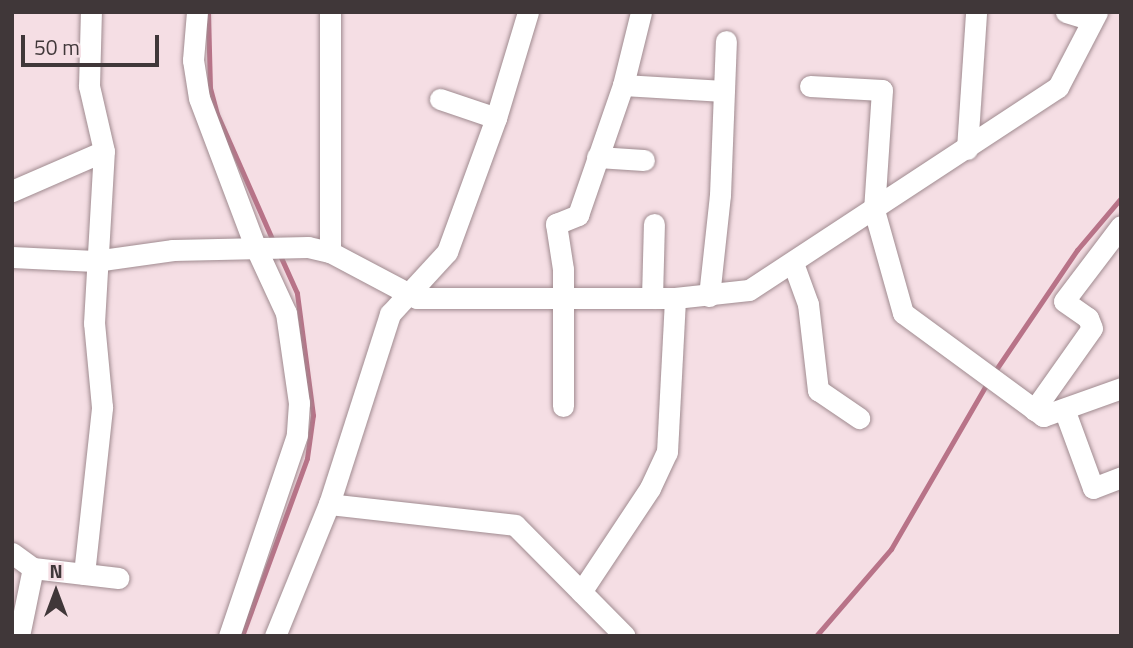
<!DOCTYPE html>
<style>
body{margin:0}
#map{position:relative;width:1133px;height:648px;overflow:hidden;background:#f5dee4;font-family:"Titillium Web",sans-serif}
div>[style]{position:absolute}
.stream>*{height:5px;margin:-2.5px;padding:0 2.5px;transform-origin:2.5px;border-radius:2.5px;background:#b87388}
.roads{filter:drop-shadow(0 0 2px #a08b90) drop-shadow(0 0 2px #a08b90)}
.street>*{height:21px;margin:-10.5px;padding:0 10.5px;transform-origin:10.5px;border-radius:10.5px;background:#fff}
span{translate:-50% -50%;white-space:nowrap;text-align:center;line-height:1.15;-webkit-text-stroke:5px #f5dee4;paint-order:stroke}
.frame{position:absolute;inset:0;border:14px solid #403739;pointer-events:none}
.north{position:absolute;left:21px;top:557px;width:70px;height:70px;-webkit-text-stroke:5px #f5dee4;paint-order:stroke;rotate:0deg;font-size:19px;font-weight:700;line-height:28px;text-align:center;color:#403739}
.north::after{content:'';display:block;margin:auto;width:24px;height:32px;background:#403739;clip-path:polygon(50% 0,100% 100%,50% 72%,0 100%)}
.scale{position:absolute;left:21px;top:35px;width:138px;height:32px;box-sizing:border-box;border:4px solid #403739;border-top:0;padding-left:9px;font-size:21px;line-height:24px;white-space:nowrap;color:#403739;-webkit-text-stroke:5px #f5dee4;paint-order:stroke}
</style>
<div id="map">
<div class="stream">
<i style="left:208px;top:12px;width:76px;rotate:88.5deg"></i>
<i style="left:210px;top:88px;width:27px;rotate:75deg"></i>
<i style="left:217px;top:114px;width:139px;rotate:66.2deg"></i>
<i style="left:993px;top:374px;width:150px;rotate:-55.9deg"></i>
<i style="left:1077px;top:250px;width:68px;rotate:-49.8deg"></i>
<i style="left:242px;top:636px;width:189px;rotate:-69.9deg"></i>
<i style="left:307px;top:458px;width:43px;rotate:-82.1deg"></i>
<i style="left:313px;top:415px;width:123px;rotate:-97.5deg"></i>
<i style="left:297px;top:293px;width:44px;rotate:-114.2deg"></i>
<i style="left:816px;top:636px;width:115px;rotate:-49.2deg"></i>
<i style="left:891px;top:549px;width:193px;rotate:-59.9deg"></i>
</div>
<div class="roads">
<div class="street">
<i style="left:197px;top:12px;width:48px;rotate:94.8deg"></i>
<i style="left:193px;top:60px;width:38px;rotate:81deg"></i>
<i style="left:199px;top:98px;width:158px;rotate:69.3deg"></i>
<i style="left:255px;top:246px;width:74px;rotate:65.2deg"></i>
<i style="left:286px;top:313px;width:91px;rotate:81.8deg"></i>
<i style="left:299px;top:403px;width:32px;rotate:94deg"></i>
<i style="left:297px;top:435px;width:212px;rotate:108.7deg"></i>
<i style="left:330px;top:12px;width:240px;rotate:90deg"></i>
<i style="left:1066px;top:12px;width:27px;rotate:17deg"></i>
<i style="left:623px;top:85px;width:101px;rotate:3.4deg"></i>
<i style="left:810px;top:86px;width:72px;rotate:3.2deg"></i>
<i style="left:882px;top:90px;width:120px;rotate:93.8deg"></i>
<i style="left:874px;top:210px;width:107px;rotate:74.3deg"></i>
<i style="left:903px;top:313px;width:174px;rotate:36.3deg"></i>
<i style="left:1043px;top:416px;width:83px;rotate:-19.7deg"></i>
<i style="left:440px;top:99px;width:59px;rotate:18.7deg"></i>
<i style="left:967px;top:149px;width:137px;rotate:-86.2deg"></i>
<i style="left:597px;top:157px;width:47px;rotate:3.7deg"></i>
<i style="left:12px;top:191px;width:100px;rotate:-23.5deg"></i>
<i style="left:12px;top:257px;width:83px;rotate:2.8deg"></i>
<i style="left:95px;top:261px;width:79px;rotate:-8deg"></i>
<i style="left:173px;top:250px;width:135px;rotate:-1.3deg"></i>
<i style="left:308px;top:247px;width:23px;rotate:13deg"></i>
<i style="left:330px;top:252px;width:98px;rotate:27.9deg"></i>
<i style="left:417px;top:298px;width:258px"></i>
<i style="left:675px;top:298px;width:74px;rotate:-6.2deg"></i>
<i style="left:749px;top:290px;width:370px;rotate:-33.3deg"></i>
<i style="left:1058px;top:87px;width:85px;rotate:-62.5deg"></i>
<i style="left:793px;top:263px;width:44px;rotate:69.9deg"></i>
<i style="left:808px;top:304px;width:87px;rotate:83.4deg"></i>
<i style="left:818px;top:390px;width:50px;rotate:34.3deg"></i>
<i style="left:709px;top:296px;width:102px;rotate:-83.8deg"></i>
<i style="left:720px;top:195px;width:154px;rotate:-87.8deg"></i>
<i style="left:652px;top:298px;width:74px;rotate:-88.5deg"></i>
<i style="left:563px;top:406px;width:137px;rotate:-90deg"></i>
<i style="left:563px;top:269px;width:46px;rotate:-98.8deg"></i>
<i style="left:556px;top:224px;width:24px;rotate:-22deg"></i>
<i style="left:578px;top:215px;width:138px;rotate:-70.9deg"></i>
<i style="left:623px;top:85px;width:75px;rotate:-76.1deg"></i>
<i style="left:1064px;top:409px;width:84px;rotate:69.8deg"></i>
<i style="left:1093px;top:488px;width:30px;rotate:-21deg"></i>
<i style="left:1034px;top:410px;width:100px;rotate:-54.7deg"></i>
<i style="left:1092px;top:328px;width:11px;rotate:-112deg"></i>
<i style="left:1088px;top:318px;width:29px;rotate:-145deg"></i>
<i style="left:1064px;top:301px;width:94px;rotate:-52.8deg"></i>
<i style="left:329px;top:504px;width:187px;rotate:6.4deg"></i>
<i style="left:515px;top:525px;width:156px;rotate:45.3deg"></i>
<i style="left:12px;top:553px;width:26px;rotate:36deg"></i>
<i style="left:33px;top:568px;width:86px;rotate:6.7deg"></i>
<i style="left:84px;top:574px;width:168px;rotate:-83.8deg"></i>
<i style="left:102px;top:407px;width:84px;rotate:-95.4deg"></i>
<i style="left:94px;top:323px;width:172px;rotate:-86.7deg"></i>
<i style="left:104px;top:151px;width:67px;rotate:-103deg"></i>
<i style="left:89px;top:86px;width:74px;rotate:-88.5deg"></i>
<i style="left:581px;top:592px;width:125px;rotate:-56.4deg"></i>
<i style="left:650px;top:488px;width:40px;rotate:-65deg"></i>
<i style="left:667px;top:452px;width:154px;rotate:-87deg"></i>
<i style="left:19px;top:636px;width:69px;rotate:-78.4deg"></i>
<i style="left:275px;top:636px;width:143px;rotate:-67.8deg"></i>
<i style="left:329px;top:504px;width:200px;rotate:-72.2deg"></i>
<i style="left:390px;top:314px;width:84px;rotate:-47.4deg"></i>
<i style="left:447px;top:252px;width:143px;rotate:-69.9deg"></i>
<i style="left:496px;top:118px;width:111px;rotate:-73.2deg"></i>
</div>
</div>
<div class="frame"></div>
<div class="north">N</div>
<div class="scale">50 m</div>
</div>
